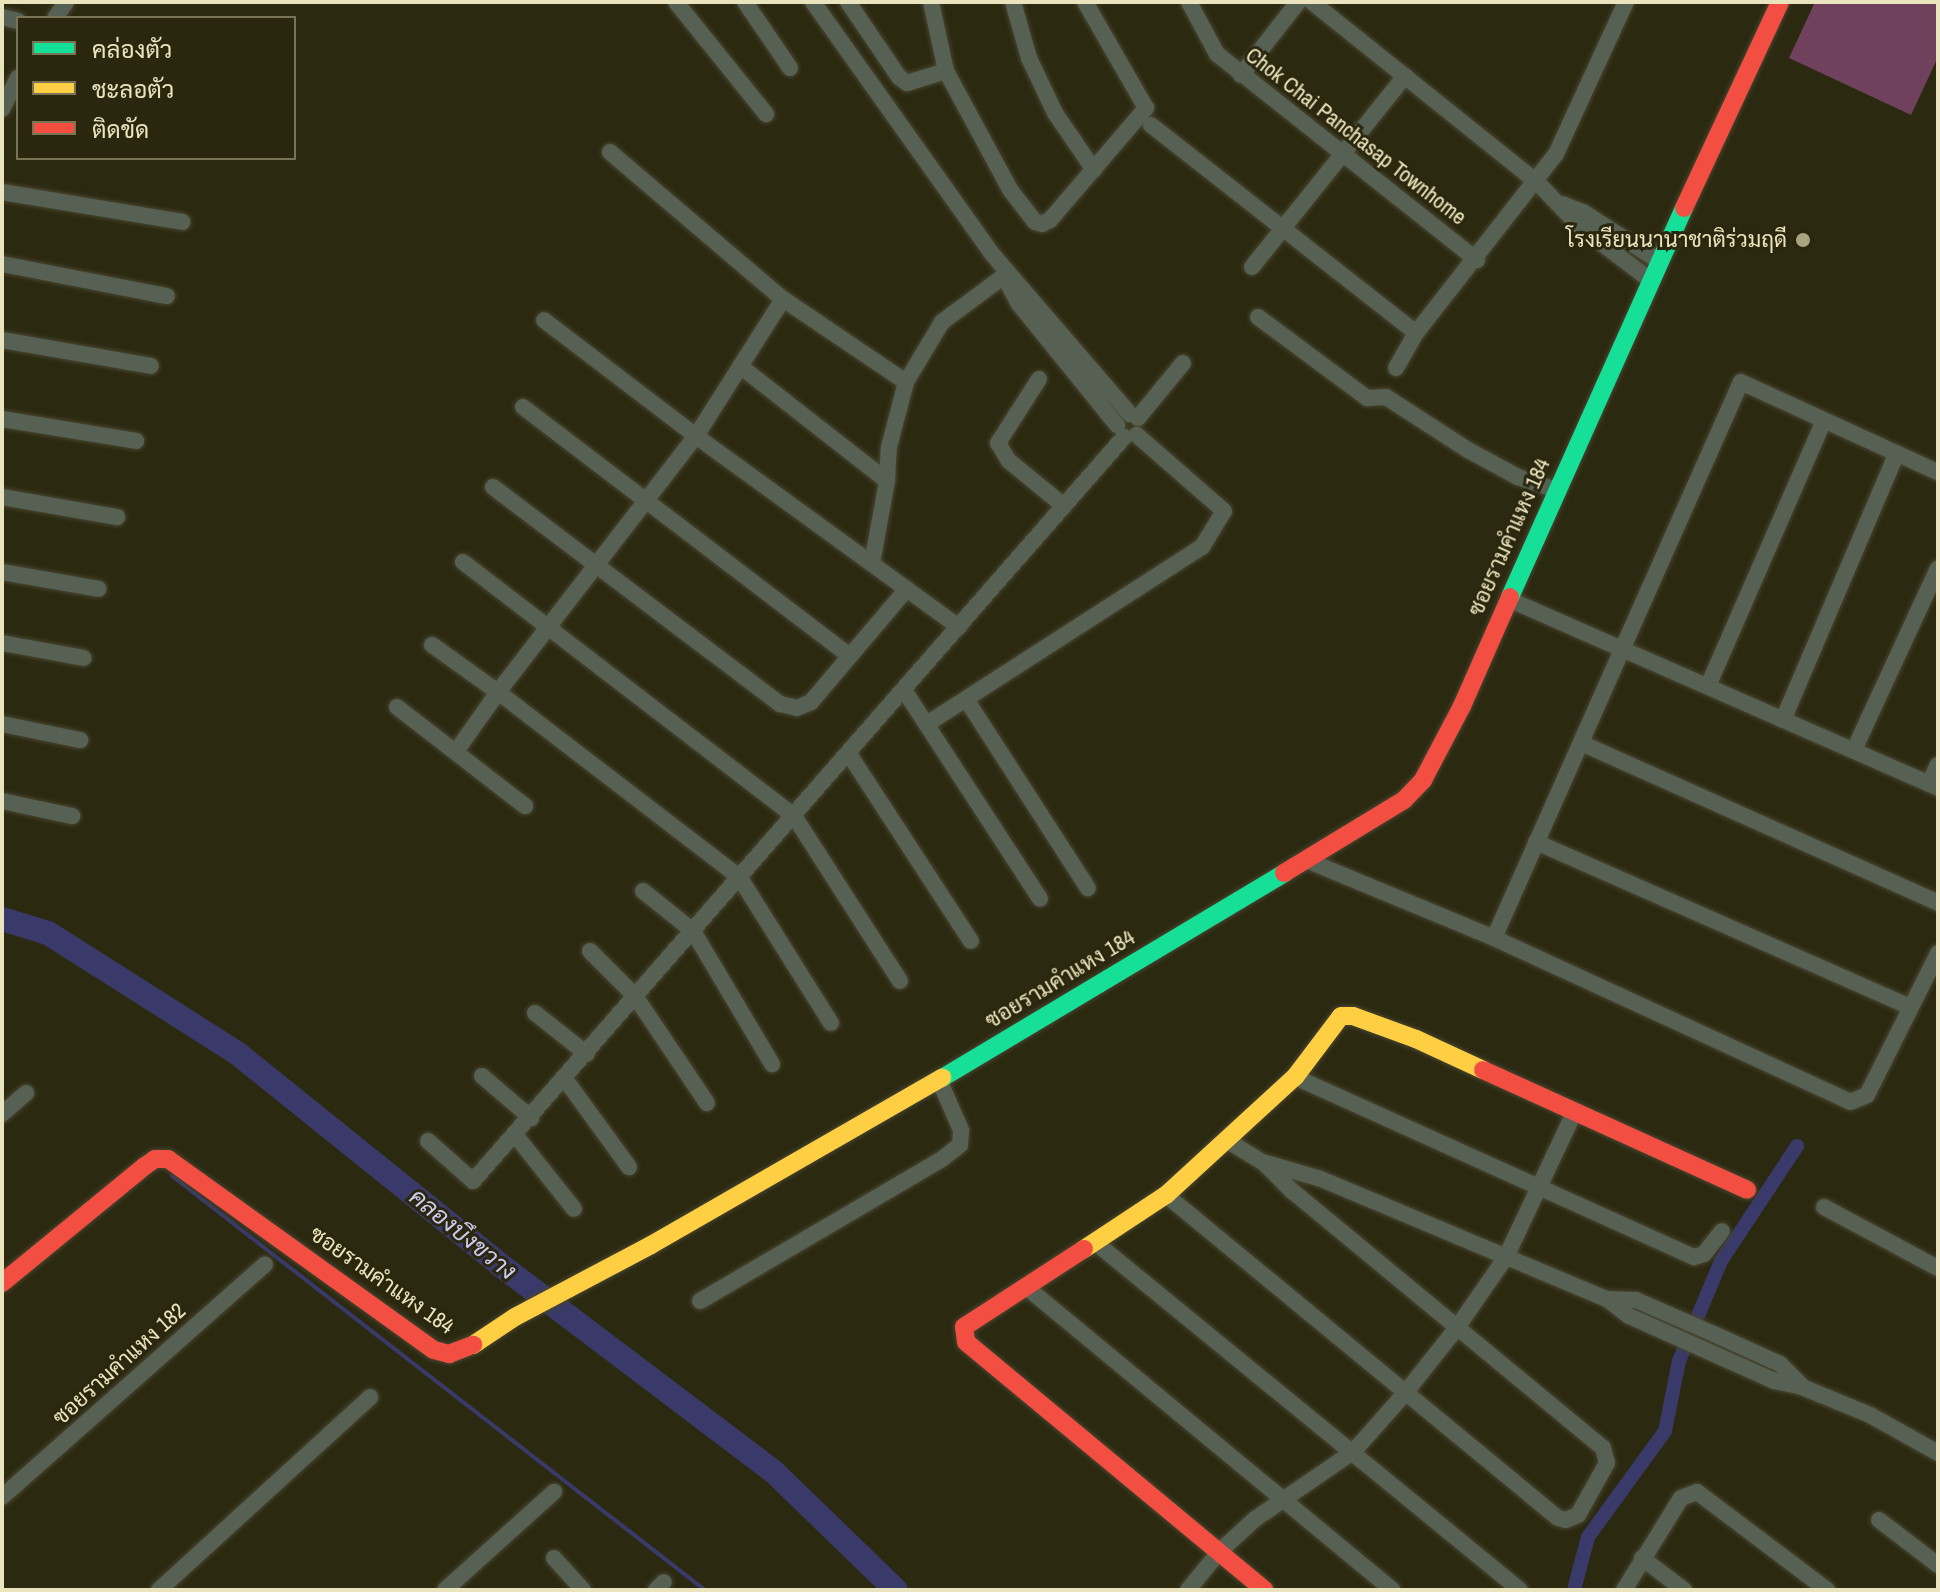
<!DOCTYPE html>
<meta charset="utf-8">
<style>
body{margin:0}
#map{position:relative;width:1940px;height:1592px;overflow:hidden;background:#2c2911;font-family:"Archivo Narrow",Sarabun,sans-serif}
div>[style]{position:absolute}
.green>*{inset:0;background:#6f415c}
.stream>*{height:4px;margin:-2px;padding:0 2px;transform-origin:2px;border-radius:2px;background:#3a3a6a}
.canal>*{height:14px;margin:-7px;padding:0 7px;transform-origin:7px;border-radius:7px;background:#3a3a6a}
.river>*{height:24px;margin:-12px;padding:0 12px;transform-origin:12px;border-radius:12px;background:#3a3a6a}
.roads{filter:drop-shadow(0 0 2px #48452f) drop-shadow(0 0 2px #48452f)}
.street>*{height:16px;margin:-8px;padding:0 8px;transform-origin:8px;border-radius:8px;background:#566154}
.fast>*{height:18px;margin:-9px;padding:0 9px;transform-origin:9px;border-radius:9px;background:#16e098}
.slow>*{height:18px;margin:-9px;padding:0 9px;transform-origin:9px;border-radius:9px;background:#ffcf43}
.jam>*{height:18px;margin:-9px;padding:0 9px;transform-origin:9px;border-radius:9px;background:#f24e42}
.dots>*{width:22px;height:22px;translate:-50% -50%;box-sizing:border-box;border:4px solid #2b270e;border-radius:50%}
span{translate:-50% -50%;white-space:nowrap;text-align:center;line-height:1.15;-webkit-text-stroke:6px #2b270e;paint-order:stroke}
.street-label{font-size:22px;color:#eae4be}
.poi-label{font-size:22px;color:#eae4be}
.right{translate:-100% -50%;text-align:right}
.water-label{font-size:24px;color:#c9ccf0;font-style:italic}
.frame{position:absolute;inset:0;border:4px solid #eae4be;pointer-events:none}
.legend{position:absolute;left:16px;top:16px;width:280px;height:144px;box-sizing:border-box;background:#2b270e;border:2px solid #777354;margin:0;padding:10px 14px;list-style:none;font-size:24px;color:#eae4be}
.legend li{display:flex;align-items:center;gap:16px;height:40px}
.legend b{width:40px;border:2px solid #777354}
</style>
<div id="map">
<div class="green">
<i style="clip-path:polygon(1815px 2px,1938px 2px,1938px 57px,1911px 115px,1789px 58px)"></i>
</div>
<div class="stream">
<i style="left:172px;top:1176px;width:675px;rotate:37.84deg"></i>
</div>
<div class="canal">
<i style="left:1574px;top:1590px;width:55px;rotate:-75.2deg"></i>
<i style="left:1588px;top:1537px;width:131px;rotate:-54deg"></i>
<i style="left:1665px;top:1431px;width:71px;rotate:-78.7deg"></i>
<i style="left:1679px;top:1361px;width:108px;rotate:-67.2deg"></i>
<i style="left:1721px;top:1261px;width:138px;rotate:-56.5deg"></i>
</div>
<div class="river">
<i style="left:2px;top:919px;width:48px;rotate:16.9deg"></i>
<i style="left:48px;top:933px;width:224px;rotate:32.4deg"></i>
<i style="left:237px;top:1053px;width:336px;rotate:38.8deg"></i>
<i style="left:499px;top:1264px;width:343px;rotate:37.1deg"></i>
<i style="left:773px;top:1471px;width:171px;rotate:44.1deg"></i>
</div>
<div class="roads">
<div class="street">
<i style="left:676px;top:2px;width:144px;rotate:51.2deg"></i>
<i style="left:745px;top:2px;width:80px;rotate:55.7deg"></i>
<i style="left:813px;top:2px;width:310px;rotate:54.6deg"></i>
<i style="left:993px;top:255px;width:210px;rotate:49.3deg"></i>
<i style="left:848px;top:2px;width:91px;rotate:55.8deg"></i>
<i style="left:899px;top:77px;width:10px;rotate:37deg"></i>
<i style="left:907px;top:83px;width:41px;rotate:-17.1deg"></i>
<i style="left:931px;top:2px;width:71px;rotate:77.7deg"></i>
<i style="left:946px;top:71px;width:136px;rotate:61.6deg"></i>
<i style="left:1011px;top:191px;width:39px;rotate:52deg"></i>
<i style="left:1035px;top:222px;width:7px;rotate:16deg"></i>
<i style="left:1042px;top:224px;width:9px;rotate:-27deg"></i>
<i style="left:1050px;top:220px;width:148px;rotate:-49.4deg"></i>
<i style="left:1146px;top:108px;width:122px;rotate:-119.9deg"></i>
<i style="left:1013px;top:2px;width:58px;rotate:74.1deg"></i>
<i style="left:1029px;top:58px;width:61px;rotate:64.7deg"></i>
<i style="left:1055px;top:113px;width:69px;rotate:55.6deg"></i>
<i style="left:1189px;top:2px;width:59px;rotate:61.7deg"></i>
<i style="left:1217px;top:54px;width:332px;rotate:38.4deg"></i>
<i style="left:1312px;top:2px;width:288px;rotate:38.7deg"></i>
<i style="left:1537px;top:182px;width:61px;rotate:46.3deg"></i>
<i style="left:1579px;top:226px;width:89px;rotate:37.3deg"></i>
<i style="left:2px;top:17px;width:16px;rotate:14deg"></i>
<i style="left:55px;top:18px;width:19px;rotate:-55deg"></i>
<i style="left:1241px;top:75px;width:93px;rotate:-52deg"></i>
<i style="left:2px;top:109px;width:35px;rotate:-63deg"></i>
<i style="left:1151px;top:125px;width:337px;rotate:38.1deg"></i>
<i style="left:610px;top:152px;width:227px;rotate:40.4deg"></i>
<i style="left:783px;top:299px;width:148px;rotate:34deg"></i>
<i style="left:2px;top:192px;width:183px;rotate:9.4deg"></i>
<i style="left:1562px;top:204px;width:22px;rotate:21deg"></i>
<i style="left:1583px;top:212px;width:90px;rotate:32.8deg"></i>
<i style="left:2px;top:264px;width:168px;rotate:11deg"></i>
<i style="left:1252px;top:267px;width:245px;rotate:-51.3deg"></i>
<i style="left:1005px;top:278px;width:30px;rotate:62deg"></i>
<i style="left:1019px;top:304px;width:156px;rotate:51deg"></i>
<i style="left:783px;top:299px;width:162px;rotate:122.4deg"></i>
<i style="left:696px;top:436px;width:325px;rotate:36deg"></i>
<i style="left:1258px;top:317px;width:136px;rotate:36.6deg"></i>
<i style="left:1367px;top:398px;width:19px;rotate:-3deg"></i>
<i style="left:1386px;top:397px;width:98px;rotate:32.9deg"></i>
<i style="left:1468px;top:450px;width:57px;rotate:28.4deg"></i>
<i style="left:1518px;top:477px;width:40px;rotate:18.9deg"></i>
<i style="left:2px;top:340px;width:151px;rotate:9.9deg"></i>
<i style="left:740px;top:366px;width:187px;rotate:38deg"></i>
<i style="left:1396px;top:368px;width:40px;rotate:-60.3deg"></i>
<i style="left:1416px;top:333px;width:227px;rotate:-52deg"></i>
<i style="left:1556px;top:154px;width:167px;rotate:-65.3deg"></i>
<i style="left:1039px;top:379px;width:76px;rotate:122.6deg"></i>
<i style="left:998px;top:443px;width:21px;rotate:59deg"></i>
<i style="left:1009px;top:461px;width:71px;rotate:39.3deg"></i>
<i style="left:523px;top:407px;width:411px;rotate:37.3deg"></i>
<i style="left:1138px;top:418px;width:71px;rotate:-50.7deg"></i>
<i style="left:2px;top:419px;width:136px;rotate:9.3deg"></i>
<i style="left:493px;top:487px;width:360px;rotate:37.1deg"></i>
<i style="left:780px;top:704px;width:17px;rotate:13deg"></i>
<i style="left:797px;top:708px;width:15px;rotate:-23deg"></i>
<i style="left:811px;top:702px;width:148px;rotate:-49.7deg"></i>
<i style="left:2px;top:497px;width:117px;rotate:9.9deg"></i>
<i style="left:463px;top:562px;width:417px;rotate:37.5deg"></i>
<i style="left:794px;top:816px;width:196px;rotate:57.3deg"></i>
<i style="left:872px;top:563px;width:83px;rotate:-79.6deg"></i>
<i style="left:887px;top:481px;width:34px;rotate:-87deg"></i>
<i style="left:889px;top:447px;width:67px;rotate:-75.3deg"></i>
<i style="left:906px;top:382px;width:70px;rotate:-59deg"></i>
<i style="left:942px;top:322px;width:77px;rotate:-36.6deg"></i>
<i style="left:2px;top:572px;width:98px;rotate:9.9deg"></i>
<i style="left:1508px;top:599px;width:470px;rotate:23.7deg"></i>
<i style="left:2px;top:643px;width:83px;rotate:10.4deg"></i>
<i style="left:432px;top:645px;width:81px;rotate:35.5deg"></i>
<i style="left:498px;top:692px;width:324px;rotate:-52.3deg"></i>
<i style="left:696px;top:436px;width:191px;rotate:-142.7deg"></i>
<i style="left:1708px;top:686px;width:289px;rotate:-66.4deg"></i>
<i style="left:904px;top:690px;width:249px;rotate:56.9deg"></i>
<i style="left:966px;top:699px;width:225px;rotate:57.2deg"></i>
<i style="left:397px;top:707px;width:162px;rotate:37.7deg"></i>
<i style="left:1783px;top:720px;width:290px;rotate:-66.9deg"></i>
<i style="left:2px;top:724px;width:80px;rotate:11.6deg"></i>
<i style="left:927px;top:724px;width:327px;rotate:-32.8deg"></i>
<i style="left:1202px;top:547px;width:42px;rotate:-58.6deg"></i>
<i style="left:1224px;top:511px;width:116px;rotate:-138.9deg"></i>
<i style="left:1581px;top:743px;width:391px;rotate:24.1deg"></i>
<i style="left:457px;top:750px;width:71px;rotate:-54.7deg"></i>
<i style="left:498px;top:692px;width:305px;rotate:37.5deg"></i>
<i style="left:740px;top:878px;width:171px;rotate:57.9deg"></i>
<i style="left:1854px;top:750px;width:200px;rotate:-65.2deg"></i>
<i style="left:849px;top:754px;width:223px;rotate:56.9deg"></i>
<i style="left:1929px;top:784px;width:21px;rotate:-65deg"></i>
<i style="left:2px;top:801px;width:72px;rotate:12.1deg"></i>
<i style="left:1536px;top:842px;width:409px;rotate:23.8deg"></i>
<i style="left:1306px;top:860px;width:204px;rotate:22.5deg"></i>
<i style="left:1494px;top:938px;width:392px;rotate:24.7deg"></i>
<i style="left:1850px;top:1102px;width:18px;rotate:-22deg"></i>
<i style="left:1867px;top:1095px;width:159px;rotate:-63.4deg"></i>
<i style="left:643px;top:891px;width:64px;rotate:38.7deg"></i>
<i style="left:693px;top:931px;width:155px;rotate:59.3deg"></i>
<i style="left:1494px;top:938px;width:608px;rotate:-66.05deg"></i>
<i style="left:1741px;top:382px;width:217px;rotate:24.6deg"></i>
<i style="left:590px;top:951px;width:64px;rotate:45deg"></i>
<i style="left:635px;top:996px;width:129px;rotate:56.1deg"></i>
<i style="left:535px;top:1013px;width:66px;rotate:38.3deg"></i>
<i style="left:482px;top:1076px;width:65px;rotate:40.6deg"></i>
<i style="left:1295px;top:1077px;width:438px;rotate:24.3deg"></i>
<i style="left:1694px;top:1257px;width:10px;rotate:-17deg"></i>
<i style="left:1704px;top:1254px;width:29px;rotate:-52deg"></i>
<i style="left:565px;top:1079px;width:109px;rotate:54deg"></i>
<i style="left:2px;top:1114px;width:32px;rotate:-41deg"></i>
<i style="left:516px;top:1136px;width:93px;rotate:51.5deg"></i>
<i style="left:428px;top:1141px;width:60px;rotate:41.6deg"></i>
<i style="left:473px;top:1181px;width:989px;rotate:-48.81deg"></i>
<i style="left:1266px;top:1163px;width:57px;rotate:16.2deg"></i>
<i style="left:1321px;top:1179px;width:310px;rotate:22.8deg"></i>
<i style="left:1607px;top:1299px;width:28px;rotate:38deg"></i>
<i style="left:1629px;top:1316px;width:159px;rotate:24.1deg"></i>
<i style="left:1774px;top:1381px;width:29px;rotate:12deg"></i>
<i style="left:1802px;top:1387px;width:74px;rotate:22.4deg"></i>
<i style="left:1870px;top:1415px;width:78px;rotate:29.2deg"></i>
<i style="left:1166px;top:1195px;width:508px;rotate:39.49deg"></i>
<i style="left:1558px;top:1518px;width:8px;rotate:14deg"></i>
<i style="left:1566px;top:1520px;width:13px;rotate:-23deg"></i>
<i style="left:1578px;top:1515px;width:60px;rotate:-60.9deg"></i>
<i style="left:1607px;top:1463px;width:16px;rotate:-105deg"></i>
<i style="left:1603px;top:1448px;width:402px;rotate:-140.4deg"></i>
<i style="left:1293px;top:1192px;width:41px;rotate:-135deg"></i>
<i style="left:1264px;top:1163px;width:44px;rotate:-148.8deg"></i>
<i style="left:1824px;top:1207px;width:129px;rotate:28.2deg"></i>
<i style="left:1096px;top:1243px;width:548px;rotate:39.3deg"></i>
<i style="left:1025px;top:1286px;width:477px;rotate:39.6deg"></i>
<i style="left:1607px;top:1299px;width:29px;rotate:2deg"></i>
<i style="left:1636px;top:1300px;width:85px;rotate:23.6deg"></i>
<i style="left:1714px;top:1334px;width:72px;rotate:24.4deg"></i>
<i style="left:1780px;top:1364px;width:30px;rotate:45deg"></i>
<i style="left:700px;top:1301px;width:281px;rotate:-30.4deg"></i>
<i style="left:942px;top:1159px;width:23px;rotate:-38deg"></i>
<i style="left:960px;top:1145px;width:15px;rotate:-86deg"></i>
<i style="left:961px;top:1130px;width:55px;rotate:-113.7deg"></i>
<i style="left:2px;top:1497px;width:351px;rotate:-41.5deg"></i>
<i style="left:1879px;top:1520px;width:74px;rotate:37.3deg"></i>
<i style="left:554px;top:1558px;width:43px;rotate:47.8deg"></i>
<i style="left:1642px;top:1558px;width:53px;rotate:37.3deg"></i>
<i style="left:159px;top:1590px;width:286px;rotate:-42.4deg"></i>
<i style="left:445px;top:1590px;width:147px;rotate:-42deg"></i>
<i style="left:656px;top:1590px;width:11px;rotate:-45deg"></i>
<i style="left:1188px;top:1590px;width:49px;rotate:-50.8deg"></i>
<i style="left:1219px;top:1552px;width:49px;rotate:-42.5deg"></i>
<i style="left:1255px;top:1519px;width:119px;rotate:-34.4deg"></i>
<i style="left:1353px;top:1452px;width:80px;rotate:-48.5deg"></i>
<i style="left:1406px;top:1392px;width:80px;rotate:-51.6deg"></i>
<i style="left:1456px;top:1329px;width:88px;rotate:-55.2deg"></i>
<i style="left:1506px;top:1257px;width:159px;rotate:-64.7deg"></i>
<i style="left:1624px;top:1590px;width:108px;rotate:-58.2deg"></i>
<i style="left:1681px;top:1498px;width:17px;rotate:-21deg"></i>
<i style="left:1697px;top:1492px;width:163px;rotate:37deg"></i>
</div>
<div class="fast">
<i style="left:1510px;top:597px;width:426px;rotate:-65.9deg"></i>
<i style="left:942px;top:1078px;width:399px;rotate:-30.9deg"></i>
</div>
<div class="slow">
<i style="left:1084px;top:1249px;width:98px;rotate:-33.4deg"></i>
<i style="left:1166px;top:1195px;width:175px;rotate:-42.5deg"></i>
<i style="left:1295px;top:1077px;width:76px;rotate:-53deg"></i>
<i style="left:1341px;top:1016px;width:12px"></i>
<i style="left:1353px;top:1016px;width:67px;rotate:20.1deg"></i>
<i style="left:1416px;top:1039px;width:74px;rotate:24.8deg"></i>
<i style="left:473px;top:1345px;width:50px;rotate:-33.7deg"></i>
<i style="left:515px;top:1317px;width:154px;rotate:-27.9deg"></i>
<i style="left:651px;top:1245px;width:336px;rotate:-29.9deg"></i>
</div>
<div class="jam">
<i style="left:1684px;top:208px;width:227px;rotate:-65deg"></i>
<i style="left:1284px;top:873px;width:140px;rotate:-31.3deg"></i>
<i style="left:1404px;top:800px;width:28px;rotate:-46deg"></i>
<i style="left:1423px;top:780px;width:84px;rotate:-62.2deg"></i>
<i style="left:1462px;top:706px;width:119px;rotate:-66.2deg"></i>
<i style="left:1483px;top:1070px;width:290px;rotate:24.4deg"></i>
<i style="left:1084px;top:1249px;width:143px;rotate:147deg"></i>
<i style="left:964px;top:1327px;width:15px;rotate:82deg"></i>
<i style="left:966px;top:1342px;width:388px;rotate:39.7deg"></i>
<i style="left:2px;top:1283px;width:185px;rotate:-39.3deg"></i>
<i style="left:145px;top:1166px;width:12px;rotate:-35deg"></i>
<i style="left:155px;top:1159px;width:13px"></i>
<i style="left:168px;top:1159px;width:327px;rotate:35.7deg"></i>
<i style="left:434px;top:1350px;width:16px;rotate:15deg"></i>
<i style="left:449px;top:1354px;width:26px;rotate:-21deg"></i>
</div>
</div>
<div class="dots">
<i style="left:1803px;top:240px;background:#a8a381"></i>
</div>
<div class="street-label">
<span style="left:1356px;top:136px;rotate:38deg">Chok Chai Panchasap Townhome</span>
<span style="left:1509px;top:537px;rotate:-66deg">ซอยรามคำแหง 184</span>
<span style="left:1060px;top:979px;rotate:-31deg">ซอยรามคำแหง 184</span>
<span style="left:382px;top:1280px;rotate:35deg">ซอยรามคำแหง 184</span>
<span style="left:119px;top:1364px;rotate:-42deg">ซอยรามคำแหง 182</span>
</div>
<div class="poi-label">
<span class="right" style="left:1787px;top:240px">โรงเรียนนานาชาติร่วมฤดี</span>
</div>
<div class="water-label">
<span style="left:463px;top:1234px;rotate:39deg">คลองบึงขวาง</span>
</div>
<div class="frame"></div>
<ul class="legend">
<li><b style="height:10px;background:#16e098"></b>คล่องตัว</li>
<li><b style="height:10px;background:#ffcf43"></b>ชะลอตัว</li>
<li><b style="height:10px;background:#f24e42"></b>ติดขัด</li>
</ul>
</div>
